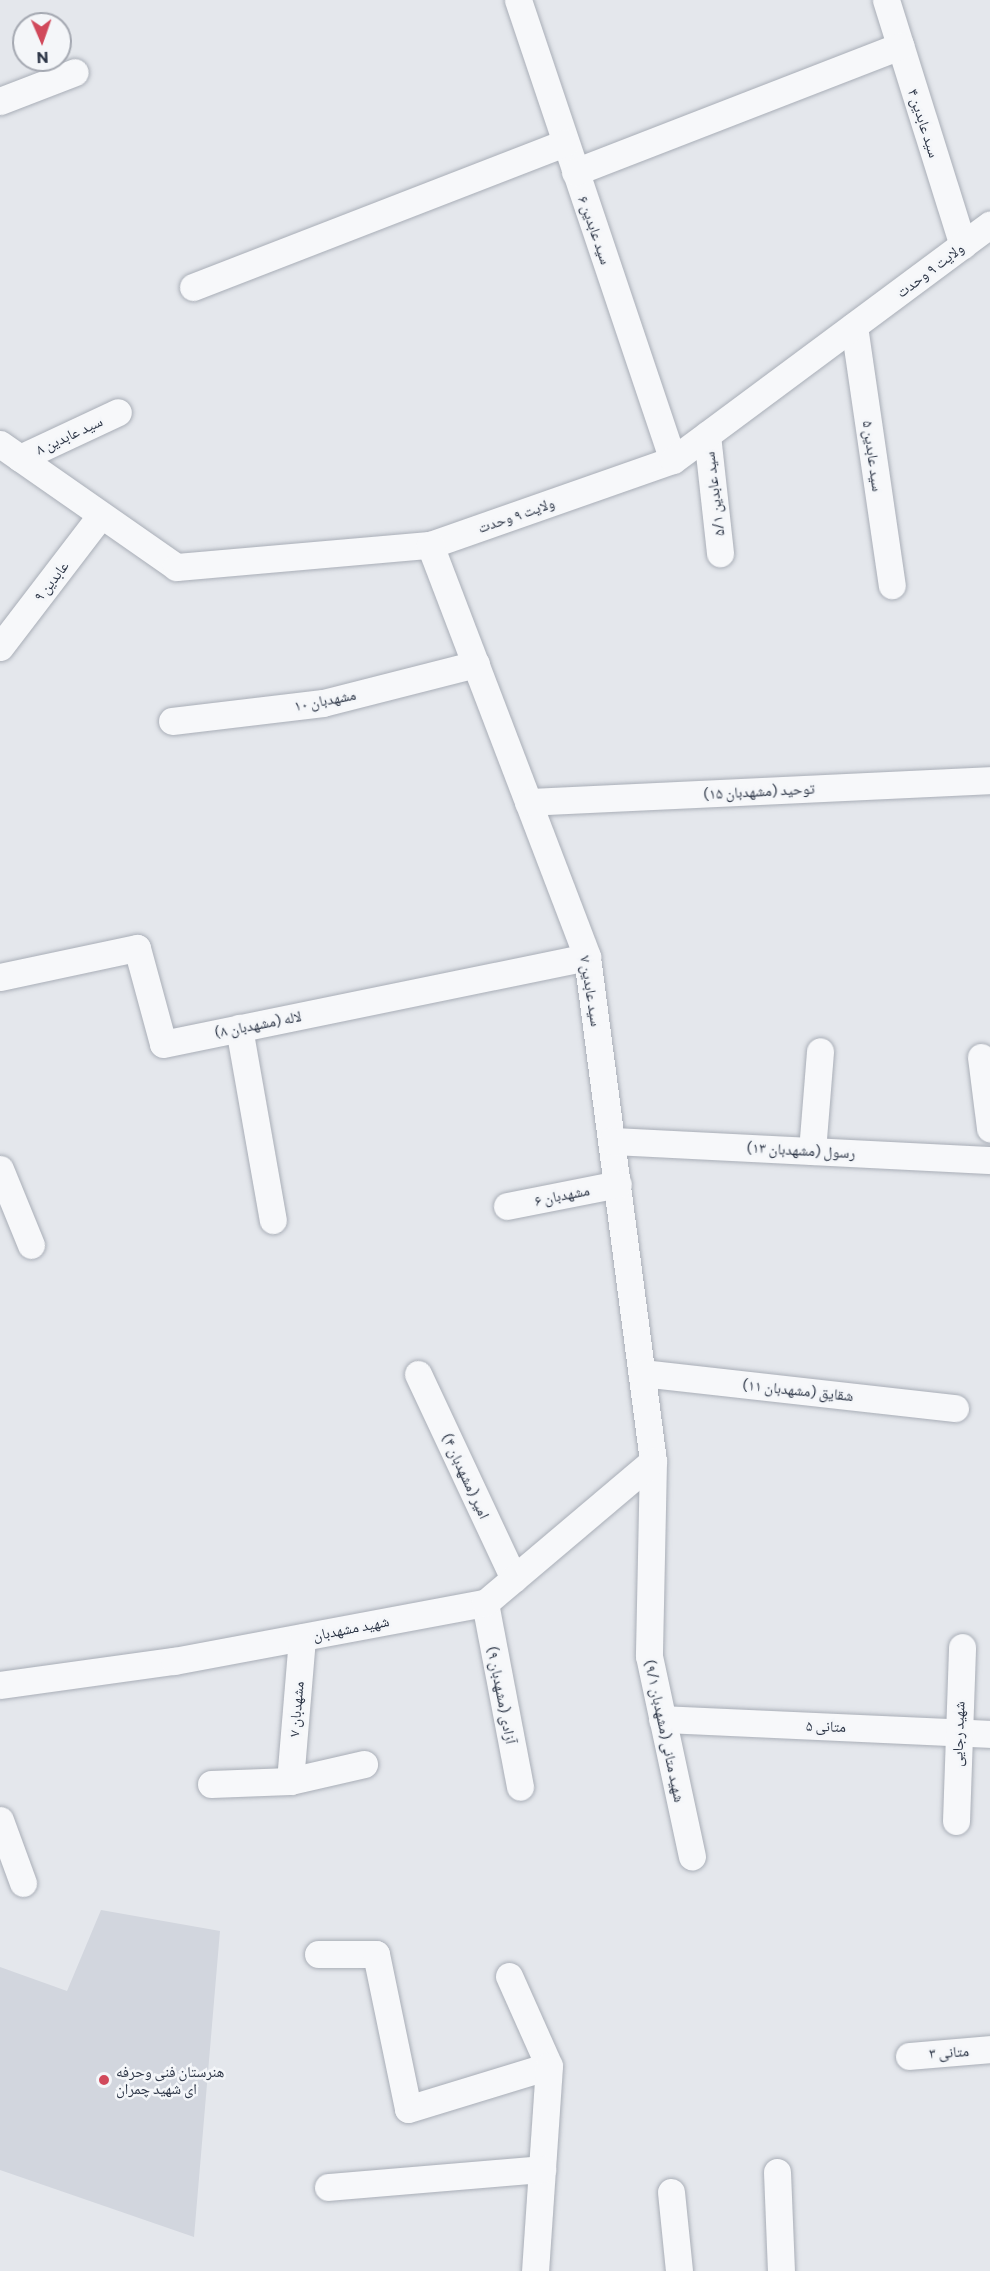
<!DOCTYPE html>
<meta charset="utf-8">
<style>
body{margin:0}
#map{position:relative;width:990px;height:2271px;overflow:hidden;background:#e4e7ec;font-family:Commissioner,"Noto Naskh Arabic",sans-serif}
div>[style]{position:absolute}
.built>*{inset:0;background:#d2d6de}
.roads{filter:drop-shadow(0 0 2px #a9aeb7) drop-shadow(0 0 2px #a9aeb7)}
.street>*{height:27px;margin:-13.5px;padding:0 13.5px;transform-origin:13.5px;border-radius:13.5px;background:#f7f8fa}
.dots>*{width:16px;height:16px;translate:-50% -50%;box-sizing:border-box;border:3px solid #f4f6f9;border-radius:50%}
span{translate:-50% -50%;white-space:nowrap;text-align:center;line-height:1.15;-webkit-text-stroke:5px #f4f6f9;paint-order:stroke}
.street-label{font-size:15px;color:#2b3445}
.poi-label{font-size:15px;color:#2b3445}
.left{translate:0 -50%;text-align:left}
.north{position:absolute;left:12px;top:12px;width:60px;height:60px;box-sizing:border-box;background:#f4f6f9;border:2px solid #a4a8b1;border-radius:50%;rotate:178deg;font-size:16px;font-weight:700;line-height:24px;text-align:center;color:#2b3445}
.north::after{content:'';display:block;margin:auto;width:21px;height:27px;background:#d1495b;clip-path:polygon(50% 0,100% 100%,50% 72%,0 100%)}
</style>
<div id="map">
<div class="built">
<i style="clip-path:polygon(101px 1910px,220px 1931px,194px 2237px,0 2170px,0 1967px,67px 1991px)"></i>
</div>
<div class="roads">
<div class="street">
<i style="left:518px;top:0;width:485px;rotate:71.4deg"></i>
<i style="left:886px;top:0;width:257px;rotate:72.6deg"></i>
<i style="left:0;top:101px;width:80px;rotate:-21.1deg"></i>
<i style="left:575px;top:172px;width:349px;rotate:-21.2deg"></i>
<i style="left:193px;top:287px;width:399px;rotate:-21.2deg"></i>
<i style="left:854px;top:326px;width:262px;rotate:81.7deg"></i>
<i style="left:707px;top:435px;width:119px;rotate:83.7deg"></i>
<i style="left:0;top:444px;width:215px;rotate:34.9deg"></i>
<i style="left:176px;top:567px;width:255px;rotate:-5deg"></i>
<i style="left:430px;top:545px;width:257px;rotate:-19.3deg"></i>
<i style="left:673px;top:460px;width:395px;rotate:-36.6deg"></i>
<i style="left:20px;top:458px;width:108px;rotate:-25.1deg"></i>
<i style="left:430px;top:545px;width:441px;rotate:69.1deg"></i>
<i style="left:587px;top:957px;width:508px;rotate:82.54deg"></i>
<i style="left:653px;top:1461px;width:195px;rotate:91.2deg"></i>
<i style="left:649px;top:1656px;width:205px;rotate:77.9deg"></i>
<i style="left:0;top:647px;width:166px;rotate:-52.6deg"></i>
<i style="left:172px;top:721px;width:152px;rotate:-6.8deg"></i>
<i style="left:323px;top:703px;width:158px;rotate:-14.3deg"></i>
<i style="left:528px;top:802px;width:463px;rotate:-2.7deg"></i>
<i style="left:0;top:977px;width:140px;rotate:-12deg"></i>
<i style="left:137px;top:948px;width:99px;rotate:74.8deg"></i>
<i style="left:163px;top:1044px;width:433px;rotate:-11.6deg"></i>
<i style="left:239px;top:1028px;width:195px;rotate:80deg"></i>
<i style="left:981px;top:1057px;width:72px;rotate:82.8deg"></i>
<i style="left:612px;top:1141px;width:378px;rotate:2.9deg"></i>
<i style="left:812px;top:1151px;width:100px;rotate:-85.4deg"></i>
<i style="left:0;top:1169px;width:82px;rotate:67.8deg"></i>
<i style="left:507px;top:1206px;width:113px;rotate:-11.2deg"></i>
<i style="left:642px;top:1373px;width:315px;rotate:6.4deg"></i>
<i style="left:418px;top:1374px;width:226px;rotate:64.9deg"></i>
<i style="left:485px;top:1603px;width:187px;rotate:79.2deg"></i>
<i style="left:0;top:1685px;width:176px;rotate:-7.9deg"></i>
<i style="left:174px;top:1661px;width:316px;rotate:-10.6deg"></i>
<i style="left:485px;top:1603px;width:220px;rotate:-40.2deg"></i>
<i style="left:662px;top:1719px;width:328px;rotate:2.6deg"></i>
<i style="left:290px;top:1781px;width:144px;rotate:-85.2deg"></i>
<i style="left:211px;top:1784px;width:79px;rotate:-2.2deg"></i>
<i style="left:290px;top:1781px;width:76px;rotate:-12.9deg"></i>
<i style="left:0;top:1820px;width:67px;rotate:69.9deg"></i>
<i style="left:956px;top:1821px;width:174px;rotate:-88deg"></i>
<i style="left:318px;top:1954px;width:58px"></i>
<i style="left:376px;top:1954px;width:158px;rotate:78.3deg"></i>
<i style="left:408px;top:2109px;width:147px;rotate:-17deg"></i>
<i style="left:509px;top:1976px;width:98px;rotate:66deg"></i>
<i style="left:549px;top:2066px;width:205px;rotate:93.9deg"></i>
<i style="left:909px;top:2056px;width:81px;rotate:-4.9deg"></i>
<i style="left:777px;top:2172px;width:99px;rotate:87.7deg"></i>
<i style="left:328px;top:2187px;width:215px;rotate:-4.8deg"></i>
<i style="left:671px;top:2192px;width:79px;rotate:84.2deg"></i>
</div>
</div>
<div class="dots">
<i style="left:104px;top:2080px;background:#d1495b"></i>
</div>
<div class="street-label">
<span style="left:924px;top:123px;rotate:72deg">سید عابدین ۴</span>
<span style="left:595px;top:230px;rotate:71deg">سید عابدین ۶</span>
<span style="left:930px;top:270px;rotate:-37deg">ولایت ۹ وحدت</span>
<span style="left:69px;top:435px;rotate:-25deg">سید عابدین ۸</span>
<span style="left:873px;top:456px;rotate:82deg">سید عابدین ۵</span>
<span style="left:714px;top:494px;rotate:-97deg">سید عابدین ۵/۱</span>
<span style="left:516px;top:515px;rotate:-19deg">ولایت ۹ وحدت</span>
<span style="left:51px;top:581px;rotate:-52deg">عابدین ۹</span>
<span style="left:325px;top:700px;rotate:-11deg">مشهدبان ۱۰</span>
<span style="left:759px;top:791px;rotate:-3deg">توحید (مشهدبان ۱۵)</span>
<span style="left:591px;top:991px;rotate:81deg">سید عابدین ۷</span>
<span style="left:258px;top:1024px;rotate:-11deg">لاله (مشهدبان ۸)</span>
<span style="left:801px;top:1150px;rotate:3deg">رسول (مشهدبان ۱۳)</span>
<span style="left:562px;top:1195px;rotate:-11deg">مشهدبان ۶</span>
<span style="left:798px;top:1390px;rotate:6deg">شقایق (مشهدبان ۱۱)</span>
<span style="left:466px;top:1476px;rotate:65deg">امیر (مشهدبان ۴)</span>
<span style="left:351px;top:1628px;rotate:-11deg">شهید مشهدبان</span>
<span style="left:502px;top:1695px;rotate:79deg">آزادی (مشهدبان ۹)</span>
<span style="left:296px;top:1709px;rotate:-85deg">مشهدبان ۷</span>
<span style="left:826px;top:1726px;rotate:2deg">متانی ۵</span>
<span style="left:665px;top:1731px;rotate:78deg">شهید متانی (مشهدبان ۹/۱)</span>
<span style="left:958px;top:1734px;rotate:-88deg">شهید رجایی</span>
<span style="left:949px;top:2052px;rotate:-4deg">متانی ۳</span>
</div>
<div class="poi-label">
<span class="left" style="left:116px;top:2080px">هنرستان فنی وحرفه<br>ای شهید چمران</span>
</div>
<div class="north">N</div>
</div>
